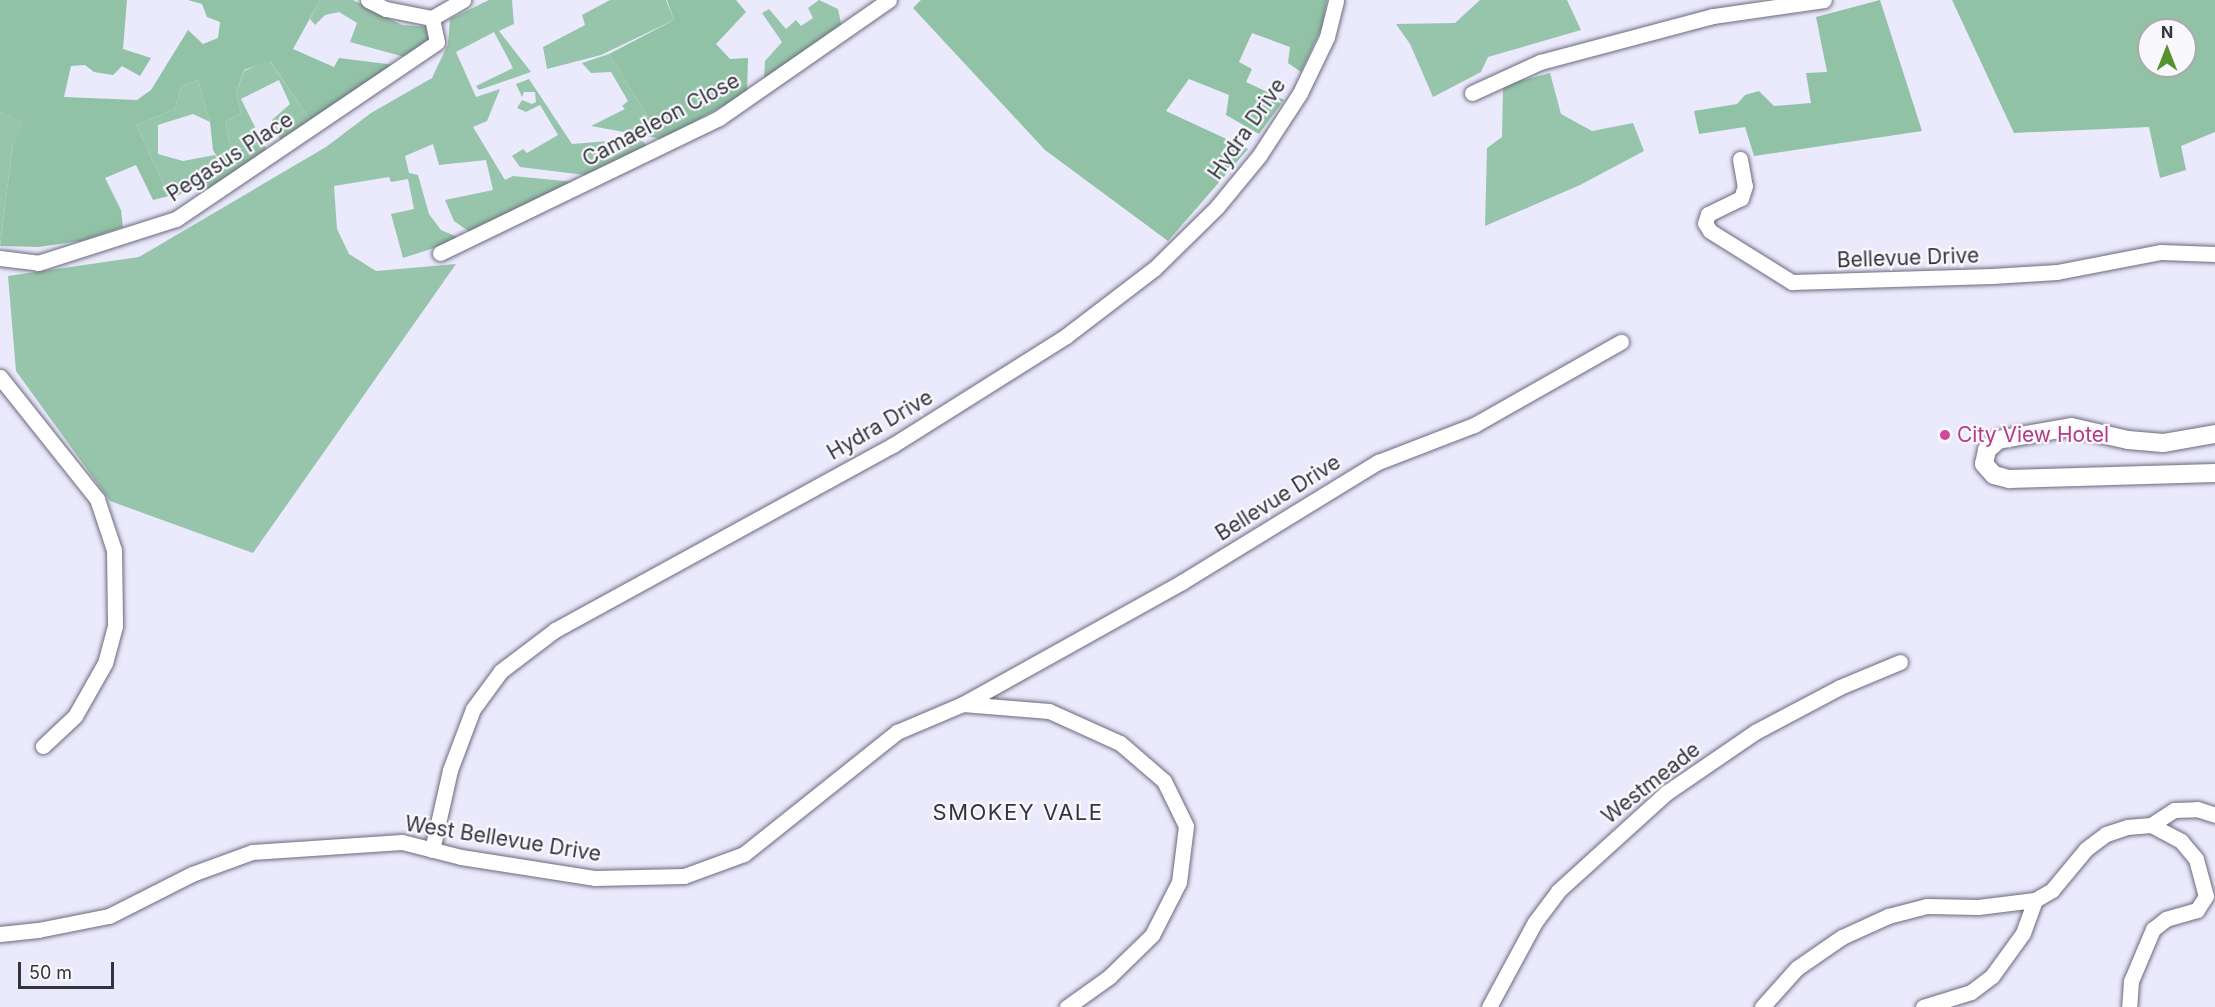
<!DOCTYPE html>
<style>
body{margin:0}
#map{position:relative;width:2215px;height:1007px;overflow:hidden;background:#ebe9fc;font-family:Inter,sans-serif}
div>[style]{position:absolute}
.green>*{inset:0;background:#97c5ab}
.forest>*{inset:0;background:#91c2a6}
.roads{filter:drop-shadow(0 0 2px #6b697d) drop-shadow(0 0 2px #6b697d)}
.minor>*{height:15px;margin:-7.5px;padding:0 7.5px;transform-origin:7.5px;border-radius:7.5px;background:#fff}
.major>*{height:18px;margin:-9px;padding:0 9px;transform-origin:9px;border-radius:9px;background:#fff}
.dots>*{width:16px;height:16px;translate:-50% -50%;box-sizing:border-box;border:3px solid #f8f8fd;border-radius:50%}
span{translate:-50% -50%;white-space:nowrap;text-align:center;line-height:1.15;-webkit-text-stroke:4.5px #f8f8fd;paint-order:stroke}
.street-label{font-size:21px;color:#34343d}
.hotel-label{font-size:21px;color:#b23c85}
.left{translate:0 -50%;text-align:left}
.neighbourhood-label{font-size:22px;color:#34343d;letter-spacing:1.5px}
.north{position:absolute;left:2137px;top:18px;width:60px;height:60px;box-sizing:border-box;background:#f8f8fd;border:2px solid #aaaab0;border-radius:50%;rotate:0deg;font-size:16px;font-weight:700;line-height:24px;text-align:center;color:#34343d}
.north::after{content:'';display:block;margin:auto;width:21px;height:27px;background:#57922f;clip-path:polygon(50% 0,100% 100%,50% 72%,0 100%)}
.scale{position:absolute;left:18px;top:962px;width:96px;height:27px;box-sizing:border-box;border:3px solid #34343d;border-top:0;padding-left:8px;font-size:18px;line-height:21px;white-space:nowrap;color:#34343d;-webkit-text-stroke:4px #f8f8fd;paint-order:stroke}
</style>
<div id="map">
<div class="green">
<i style="clip-path:polygon(320px 0,353px 0,402px 25px,430px 27px,430px 41px,408px 58px,350px 42px,357px 23px,339px 12px,325px 15px,315px 25px,310px 19px)"></i>
<i style="clip-path:polygon(489px 0,512px 0,514px 24px,499px 31px,531px 72px,479px 90px,476px 86px,513px 68px,494px 32px,456px 52px,476px 97px,500px 89px,487px 121px,473px 127px,505px 180px,513px 176px,575px 182px,471px 233px,454px 221px,445px 200px,493px 190px,486px 160px,439px 165px,433px 144px,405px 156px,409px 173px,418px 175px,429px 214px,441px 230px,462px 239px,403px 258px,391px 214px,414px 209px,408px 179px,391px 182px,389px 177px,334px 186px,337px 229px,349px 254px,376px 271px,456px 264px,253px 553px,110px 501px,16px 371px,8px 276px,139px 257px,326px 147px,371px 113px,432px 78px,448px 44px,450px 19px)"></i>
<i style="clip-path:polygon(610px 0,666px 0,674px 20px,601px 55px,547px 69px,543px 47px,585px 25px,582px 15px)"></i>
<i style="clip-path:polygon(819px 0,838px 9px,842px 28px,764px 81px,765px 61px,782px 42px,762px 13px,769px 9px,786px 29px,796px 20px,801px 26px,813px 18px,808px 8px)"></i>
<i style="clip-path:polygon(1480px 0,1567px 0,1581px 30px,1488px 57px,1481px 72px,1433px 97px,1410px 44px,1396px 24px,1455px 23px)"></i>
<i style="clip-path:polygon(609px 54px,662px 139px,591px 126px,625px 109px,622px 106px,628px 101px,611px 72px,591px 73px,582px 63px)"></i>
<i style="clip-path:polygon(269px 60px,311px 121px,282px 144px,272px 120px,290px 104px,279px 80px,241px 99px,268px 153px,209px 189px,201px 179px,179px 195px,169px 196px,136px 125px,175px 109px,181px 86px,198px 80px,210px 122px,193px 114px,158px 125px,158px 154px,183px 161px,215px 155px,224px 169px,234px 163px,225px 121px,241px 114px,236px 93px,244px 71px)"></i>
<i style="clip-path:polygon(1550px 73px,1561px 114px,1592px 131px,1633px 123px,1644px 151px,1580px 185px,1485px 226px,1487px 148px,1502px 137px,1503px 85px)"></i>
<i style="clip-path:polygon(529px 79px,572px 144px,633px 139px,644px 142px,648px 149px,593px 176px,520px 167px,512px 156px,523px 149px,527px 153px,558px 135px,540px 105px,526px 112px,517px 108px,522px 100px,532px 104px,536px 102px,535px 92px,524px 92px,522px 97px,516px 84px)"></i>
<i style="clip-path:polygon(0 112px,25px 122px,13px 143px,0 246px)"></i>
</div>
<div class="forest">
<i style="clip-path:polygon(0 0,127px 0,123px 49px,151px 58px,140px 76px,122px 66px,113px 75px,94px 72px,85px 65px,71px 66px,64px 97px,137px 100px,151px 90px,188px 30px,203px 44px,218px 38px,220px 22px,207px 17px,202px 4px,188px 0,320px 0,293px 49px,334px 67px,339px 58px,395px 65px,311px 121px,270px 61px,244px 70px,236px 93px,241px 114px,225px 121px,234px 163px,224px 169px,213px 150px,210px 122px,198px 80px,181px 86px,175px 109px,136px 125px,169px 196px,153px 200px,136px 165px,105px 178px,121px 210px,123px 227px,81px 241px,38px 247px,0 246px,13px 143px,24px 122px,0 112px)"></i>
<i style="clip-path:polygon(667px 0,736px 0,746px 12px,716px 44px,730px 59px,748px 58px,747px 93px,662px 139px,609px 54px,674px 20px)"></i>
<i style="clip-path:polygon(921px 0,1327px 0,1322px 27px,1301px 72px,1288px 63px,1290px 47px,1252px 33px,1239px 62px,1252px 69px,1246px 82px,1284px 100px,1259px 134px,1226px 115px,1229px 95px,1189px 79px,1166px 111px,1248px 149px,1168px 241px,1045px 150px,913px 8px)"></i>
<i style="clip-path:polygon(1880px 0,1922px 131px,1754px 156px,1745px 127px,1699px 134px,1694px 111px,1737px 104px,1745px 95px,1759px 91px,1774px 106px,1811px 103px,1806px 73px,1827px 72px,1816px 17px)"></i>
<i style="clip-path:polygon(evenodd,1952px 0,2215px 0,2215px 132px,2181px 146px,2186px 170px,2160px 178px,2149px 127px,2014px 133px,1952px 0,2149px 30px,2185px 30px,2185px 66px,2149px 66px,2149px 30px)"></i>
</div>
<div class="roads">
<div class="minor">
<i style="left:368px;top:0;width:20px;rotate:27deg"></i>
<i style="left:386px;top:9px;width:47px;rotate:11.1deg"></i>
<i style="left:432px;top:18px;width:36px;rotate:-30deg"></i>
<i style="left:1472px;top:93px;width:75px;rotate:-24.5deg"></i>
<i style="left:1540px;top:62px;width:179px;rotate:-14.9deg"></i>
<i style="left:1713px;top:16px;width:112px;rotate:-8.2deg"></i>
<i style="left:1740px;top:159px;width:27px;rotate:80deg"></i>
<i style="left:1745px;top:186px;width:13px;rotate:108deg"></i>
<i style="left:1741px;top:198px;width:37px;rotate:154deg"></i>
<i style="left:1708px;top:214px;width:9px;rotate:108deg"></i>
<i style="left:1705px;top:223px;width:9px;rotate:58deg"></i>
<i style="left:1710px;top:231px;width:97px;rotate:31.9deg"></i>
<i style="left:1792px;top:282px;width:200px;rotate:-1.7deg"></i>
<i style="left:1992px;top:276px;width:65px;rotate:-3.5deg"></i>
<i style="left:2057px;top:272px;width:106px;rotate:-10.9deg"></i>
<i style="left:2161px;top:252px;width:54px;rotate:2.1deg"></i>
<i style="left:440px;top:253px;width:310px;rotate:-25.8deg"></i>
<i style="left:719px;top:118px;width:207px;rotate:-34.8deg"></i>
<i style="left:0;top:258px;width:38px;rotate:7deg"></i>
<i style="left:38px;top:263px;width:145px;rotate:-17.7deg"></i>
<i style="left:176px;top:219px;width:315px;rotate:-34.1deg"></i>
<i style="left:437px;top:42px;width:25px;rotate:-102deg"></i>
<i style="left:0;top:377px;width:156px;rotate:51.5deg"></i>
<i style="left:97px;top:499px;width:54px;rotate:71.6deg"></i>
<i style="left:114px;top:550px;width:76px;rotate:89.2deg"></i>
<i style="left:115px;top:626px;width:38px;rotate:105deg"></i>
<i style="left:105px;top:663px;width:61px;rotate:119.5deg"></i>
<i style="left:75px;top:716px;width:44px;rotate:136.8deg"></i>
<i style="left:963px;top:704px;width:86px;rotate:4.7deg"></i>
<i style="left:1049px;top:711px;width:78px;rotate:24.3deg"></i>
<i style="left:1120px;top:743px;width:58px;rotate:40.8deg"></i>
<i style="left:1164px;top:781px;width:50px;rotate:63.9deg"></i>
<i style="left:1186px;top:826px;width:56px;rotate:97.1deg"></i>
<i style="left:1179px;top:882px;width:59px;rotate:117deg"></i>
<i style="left:1152px;top:935px;width:60px;rotate:135.7deg"></i>
<i style="left:1109px;top:977px;width:52px;rotate:144.5deg"></i>
<i style="left:2151px;top:825px;width:27px;rotate:-33deg"></i>
<i style="left:2174px;top:810px;width:23px;rotate:-2deg"></i>
<i style="left:2197px;top:809px;width:19px;rotate:18deg"></i>
<i style="left:432px;top:850px;width:82px;rotate:-77.3deg"></i>
<i style="left:450px;top:770px;width:65px;rotate:-69.3deg"></i>
<i style="left:473px;top:709px;width:47px;rotate:-53.6deg"></i>
<i style="left:501px;top:671px;width:68px;rotate:-37.2deg"></i>
<i style="left:555px;top:630px;width:385px;rotate:-28.7deg"></i>
<i style="left:893px;top:445px;width:204px;rotate:-32.2deg"></i>
<i style="left:1066px;top:336px;width:112px;rotate:-37.4deg"></i>
<i style="left:1155px;top:268px;width:87px;rotate:-44.5deg"></i>
<i style="left:1217px;top:207px;width:66px;rotate:-50.5deg"></i>
<i style="left:1259px;top:156px;width:75px;rotate:-56.9deg"></i>
<i style="left:1300px;top:93px;width:62px;rotate:-64.3deg"></i>
<i style="left:1327px;top:37px;width:38px;rotate:-76deg"></i>
<i style="left:0;top:934px;width:38px;rotate:-6deg"></i>
<i style="left:38px;top:930px;width:72px;rotate:-11.2deg"></i>
<i style="left:109px;top:916px;width:93px;rotate:-26.8deg"></i>
<i style="left:192px;top:874px;width:64px;rotate:-20.1deg"></i>
<i style="left:252px;top:852px;width:150px;rotate:-3.8deg"></i>
<i style="left:402px;top:842px;width:61px;rotate:14.3deg"></i>
<i style="left:461px;top:857px;width:136px;rotate:8.9deg"></i>
<i style="left:595px;top:878px;width:89px;rotate:-1.3deg"></i>
<i style="left:684px;top:876px;width:64px;rotate:-20.1deg"></i>
<i style="left:744px;top:854px;width:196px;rotate:-38.6deg"></i>
<i style="left:897px;top:732px;width:72px;rotate:-23deg"></i>
<i style="left:963px;top:704px;width:251px;rotate:-29.1deg"></i>
<i style="left:1182px;top:582px;width:230px;rotate:-31.5deg"></i>
<i style="left:1378px;top:462px;width:103px;rotate:-21.1deg"></i>
<i style="left:1474px;top:425px;width:169px;rotate:-29.5deg"></i>
<i style="left:1489px;top:1007px;width:97px;rotate:-61.6deg"></i>
<i style="left:1535px;top:922px;width:39px;rotate:-53deg"></i>
<i style="left:1558px;top:891px;width:146px;rotate:-42.2deg"></i>
<i style="left:1666px;top:793px;width:108px;rotate:-34.4deg"></i>
<i style="left:1755px;top:732px;width:96px;rotate:-27.9deg"></i>
<i style="left:1840px;top:687px;width:65px;rotate:-22.6deg"></i>
<i style="left:1762px;top:1007px;width:52px;rotate:-48.1deg"></i>
<i style="left:1797px;top:968px;width:55px;rotate:-34.6deg"></i>
<i style="left:1842px;top:937px;width:51px;rotate:-24.5deg"></i>
<i style="left:1888px;top:916px;width:40px;rotate:-14.4deg"></i>
<i style="left:1927px;top:906px;width:51px;rotate:1.1deg"></i>
<i style="left:1978px;top:907px;width:57px;rotate:-7deg"></i>
<i style="left:2035px;top:900px;width:20px;rotate:-30deg"></i>
<i style="left:2052px;top:890px;width:53px;rotate:-50.3deg"></i>
<i style="left:2086px;top:849px;width:25px;rotate:-37deg"></i>
<i style="left:2106px;top:834px;width:22px;rotate:-18deg"></i>
<i style="left:2127px;top:827px;width:24px;rotate:-5deg"></i>
<i style="left:2151px;top:825px;width:34px;rotate:28deg"></i>
<i style="left:2181px;top:841px;width:23px;rotate:50deg"></i>
<i style="left:2196px;top:859px;width:38px;rotate:75deg"></i>
<i style="left:2206px;top:896px;width:17px;rotate:123deg"></i>
<i style="left:2197px;top:910px;width:32px;rotate:164deg"></i>
<i style="left:2166px;top:919px;width:16px;rotate:142deg"></i>
<i style="left:2153px;top:929px;width:56px;rotate:112.9deg"></i>
<i style="left:2131px;top:981px;width:26px;rotate:94deg"></i>
<i style="left:1923px;top:1007px;width:50px;rotate:-17.4deg"></i>
<i style="left:1971px;top:992px;width:26px;rotate:-37deg"></i>
<i style="left:1992px;top:976px;width:53px;rotate:-54.2deg"></i>
<i style="left:2023px;top:933px;width:35px;rotate:-70deg"></i>
</div>
<div class="major">
<i style="left:2215px;top:434px;width:53px;rotate:170.2deg"></i>
<i style="left:2163px;top:443px;width:35px;rotate:-175deg"></i>
<i style="left:2128px;top:440px;width:58px;rotate:-167.2deg"></i>
<i style="left:2071px;top:427px;width:74px;rotate:169.9deg"></i>
<i style="left:1998px;top:440px;width:15px;rotate:138deg"></i>
<i style="left:1987px;top:450px;width:14px;rotate:102deg"></i>
<i style="left:1984px;top:464px;width:15px;rotate:48deg"></i>
<i style="left:1994px;top:475px;width:16px;rotate:15deg"></i>
<i style="left:2009px;top:479px;width:206px;rotate:-1.7deg"></i>
</div>
</div>
<div class="dots">
<i style="left:1945px;top:435px;background:#d1479c"></i>
</div>
<div class="street-label">
<span style="left:661px;top:120px;rotate:-28deg">Camaeleon Close</span>
<span style="left:1247px;top:129px;rotate:-55deg">Hydra Drive</span>
<span style="left:230px;top:157px;rotate:-33deg">Pegasus Place</span>
<span style="left:1908px;top:258px;rotate:-2deg">Bellevue Drive</span>
<span style="left:880px;top:425px;rotate:-30deg">Hydra Drive</span>
<span style="left:1278px;top:498px;rotate:-32deg">Bellevue Drive</span>
<span style="left:1651px;top:783px;rotate:-38deg">Westmeade</span>
<span style="left:503px;top:839px;rotate:9deg">West Bellevue Drive</span>
</div>
<div class="hotel-label">
<span class="left" style="left:1957px;top:435px">City View Hotel</span>
</div>
<div class="neighbourhood-label">
<span style="left:1018px;top:813px">SMOKEY VALE</span>
</div>
<div class="north">N</div>
<div class="scale">50 m</div>
</div>
